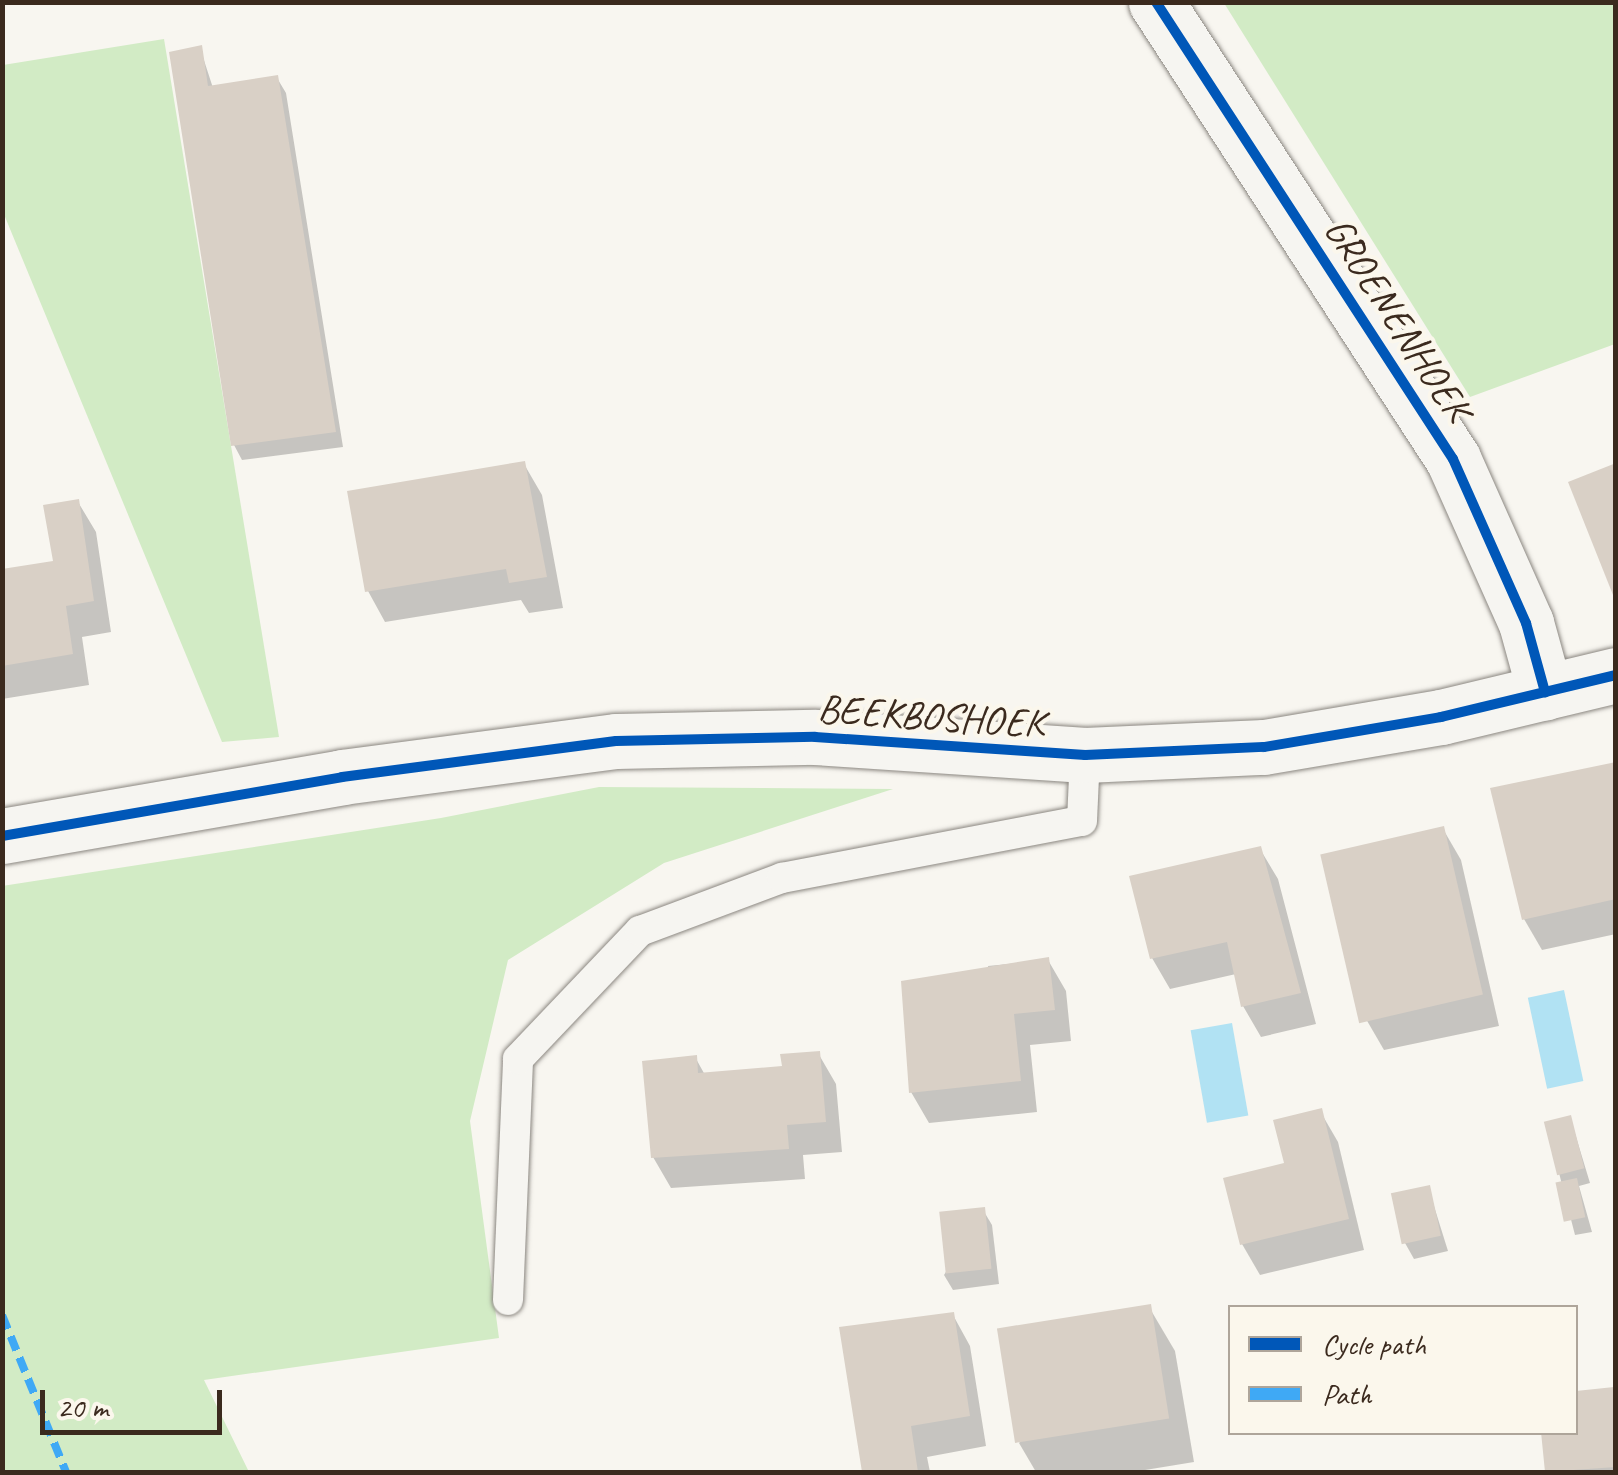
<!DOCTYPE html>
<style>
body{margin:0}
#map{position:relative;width:1618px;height:1475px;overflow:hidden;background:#f8f6f0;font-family:Caveat,sans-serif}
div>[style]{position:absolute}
.green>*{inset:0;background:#d2ebc5}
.water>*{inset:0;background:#b1e2f3;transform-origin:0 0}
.shadow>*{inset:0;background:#0003}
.building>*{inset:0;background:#d9d0c6;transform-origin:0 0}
.roads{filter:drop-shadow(0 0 2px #8b8781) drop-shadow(0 0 2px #8b8781)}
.lane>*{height:30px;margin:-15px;padding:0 15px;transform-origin:15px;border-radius:15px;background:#f6f5f1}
.street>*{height:55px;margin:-27.5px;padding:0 27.5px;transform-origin:27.5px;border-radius:27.5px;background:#f6f5f1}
.quiet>*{height:8px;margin-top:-4px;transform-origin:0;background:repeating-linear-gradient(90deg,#3fa9f5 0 15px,transparent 0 23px)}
.cycleway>*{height:10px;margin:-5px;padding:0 5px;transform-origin:5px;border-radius:5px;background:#0057b8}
span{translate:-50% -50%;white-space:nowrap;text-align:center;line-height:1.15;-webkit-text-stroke:8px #fbf7ec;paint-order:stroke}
.street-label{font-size:40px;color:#3b2a1e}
.frame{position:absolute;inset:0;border:5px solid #3b2a1e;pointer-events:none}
.legend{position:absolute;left:1228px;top:1305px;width:350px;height:130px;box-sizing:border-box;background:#fbf7ec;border:2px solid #aea59a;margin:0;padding:12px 18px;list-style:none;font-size:30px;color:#3b2a1e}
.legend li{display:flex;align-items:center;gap:20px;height:50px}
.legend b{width:50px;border:2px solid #aea59a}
.scale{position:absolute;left:40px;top:1390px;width:182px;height:45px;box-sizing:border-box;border:5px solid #3b2a1e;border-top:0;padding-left:12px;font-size:30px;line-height:35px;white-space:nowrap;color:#3b2a1e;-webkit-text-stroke:8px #fbf7ec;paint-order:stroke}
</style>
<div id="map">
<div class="green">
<i style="clip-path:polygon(1224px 3px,1615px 3px,1615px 344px,1470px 397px)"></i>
<i style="clip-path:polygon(164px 39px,279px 737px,222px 742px,3px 212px,3px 65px)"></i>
<i style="clip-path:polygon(599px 787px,893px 789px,664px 863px,508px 960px,470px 1121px,499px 1338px,204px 1380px,249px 1472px,3px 1472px,2px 886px,441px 818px)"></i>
</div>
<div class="water">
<i style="left:1564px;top:990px;width:93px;height:37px;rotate:78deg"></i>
<i style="left:1232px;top:1023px;width:94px;height:42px;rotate:80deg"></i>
</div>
<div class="shadow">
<i style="clip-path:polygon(200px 48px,213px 88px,277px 78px,286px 93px,343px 447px,242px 460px,234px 445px)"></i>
<i style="clip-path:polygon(524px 464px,542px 495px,563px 608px,529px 613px,521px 600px,385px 622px,368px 591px)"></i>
<i style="clip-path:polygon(78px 502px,96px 532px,111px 632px,82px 637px,89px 685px,2px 699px,2px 571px,56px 563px)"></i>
<i style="clip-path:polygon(1616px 765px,1616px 934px,1542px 950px,1524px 919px)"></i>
<i style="clip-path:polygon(1443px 829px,1461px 860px,1499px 1026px,1384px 1050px,1366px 1019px)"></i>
<i style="clip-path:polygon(1260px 849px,1278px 879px,1316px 1024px,1261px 1037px,1243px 1006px,1236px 974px,1170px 989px,1152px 958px)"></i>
<i style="clip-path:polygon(1048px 960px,1066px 991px,1071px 1041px,1030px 1045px,1037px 1112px,929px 1123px,911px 1092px,989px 974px,988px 966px)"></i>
<i style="clip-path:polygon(818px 1053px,836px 1084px,842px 1152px,803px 1155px,805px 1179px,671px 1188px,653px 1157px,695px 1057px,705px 1075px,784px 1068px)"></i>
<i style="clip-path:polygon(1320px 1111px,1338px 1142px,1364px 1250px,1260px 1275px,1242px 1244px)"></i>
<i style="clip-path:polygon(1570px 1117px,1590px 1183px,1579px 1186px,1592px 1232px,1575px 1235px,1559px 1173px)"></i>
<i style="clip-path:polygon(1428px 1187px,1448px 1251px,1414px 1259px,1405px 1243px)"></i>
<i style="clip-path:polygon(983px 1210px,992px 1225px,999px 1284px,953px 1290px,944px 1275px)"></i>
<i style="clip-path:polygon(1149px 1307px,1175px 1351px,1194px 1462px,1133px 1472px,1036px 1472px,1019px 1443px)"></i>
<i style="clip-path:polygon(953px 1315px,970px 1346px,986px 1446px,927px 1457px,930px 1472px,865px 1472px,842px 1329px)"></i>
<i style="clip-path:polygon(1613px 1390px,1616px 1472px,1548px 1472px,1543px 1432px,1576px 1432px,1576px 1393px)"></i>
</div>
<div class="building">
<i style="clip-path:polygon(202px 45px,208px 86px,278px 75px,336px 432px,231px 446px,169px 52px)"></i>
<i style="clip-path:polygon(525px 461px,547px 577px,509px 583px,506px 569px,365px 592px,347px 491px)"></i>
<i style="clip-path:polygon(1616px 463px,1616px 600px,1615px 600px,1568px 482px)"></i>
<i style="clip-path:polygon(79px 499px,94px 601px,66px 606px,73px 654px,2px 666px,2px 569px,53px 561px,43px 505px)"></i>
<i style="clip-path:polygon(1616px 762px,1616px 899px,1522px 920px,1490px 788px)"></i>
<i style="left:1444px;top:826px;width:173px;height:127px;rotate:77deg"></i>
<i style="clip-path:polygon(1261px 846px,1301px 993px,1241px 1007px,1227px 942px,1150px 959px,1129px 876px)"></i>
<i style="clip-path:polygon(1049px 957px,1055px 1010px,1014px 1014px,1021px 1081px,909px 1093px,901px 981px)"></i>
<i style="clip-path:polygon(820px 1051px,826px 1122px,787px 1125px,789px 1149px,651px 1158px,642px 1061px,697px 1055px,698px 1073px,782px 1066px,780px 1054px)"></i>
<i style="clip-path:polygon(1322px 1108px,1349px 1219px,1240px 1245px,1223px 1178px,1284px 1163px,1273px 1120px)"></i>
<i style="left:1571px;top:1115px;width:55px;height:28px;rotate:76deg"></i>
<i style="left:1577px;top:1178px;width:40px;height:22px;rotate:78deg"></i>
<i style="left:1430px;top:1185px;width:52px;height:40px;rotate:78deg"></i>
<i style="left:985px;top:1207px;width:62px;height:46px;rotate:84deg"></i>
<i style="left:1151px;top:1304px;width:116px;height:156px;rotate:81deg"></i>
<i style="clip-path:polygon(954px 1312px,970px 1416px,911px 1426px,918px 1472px,862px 1472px,839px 1327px)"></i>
<i style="clip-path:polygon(1614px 1387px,1616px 1467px,1545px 1472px,1541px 1432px,1576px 1432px,1576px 1391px)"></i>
</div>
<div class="roads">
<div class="lane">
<i style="left:508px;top:1300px;width:241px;rotate:-87.6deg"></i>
<i style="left:518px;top:1059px;width:177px;rotate:-46.4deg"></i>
<i style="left:640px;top:931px;width:152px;rotate:-20.5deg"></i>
<i style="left:782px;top:878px;width:305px;rotate:-10.8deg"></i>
<i style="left:1082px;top:821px;width:66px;rotate:-87.4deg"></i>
</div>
<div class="street">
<i style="left:1156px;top:2px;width:545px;rotate:56.98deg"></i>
<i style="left:1453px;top:459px;width:180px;rotate:66deg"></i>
<i style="left:1526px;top:623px;width:72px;rotate:74.6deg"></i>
<i style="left:2px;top:836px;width:345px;rotate:-9.8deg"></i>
<i style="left:342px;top:777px;width:276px;rotate:-7.5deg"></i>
<i style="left:616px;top:741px;width:199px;rotate:-1.2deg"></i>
<i style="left:815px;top:737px;width:271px;rotate:3.8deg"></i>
<i style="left:1085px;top:755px;width:179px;rotate:-2.6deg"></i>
<i style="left:1264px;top:747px;width:180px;rotate:-9.6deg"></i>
<i style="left:1441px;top:717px;width:180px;rotate:-13.5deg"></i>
</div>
</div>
<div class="quiet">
<i style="left:2px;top:1315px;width:170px;rotate:67.8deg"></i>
</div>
<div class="cycleway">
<i style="left:1156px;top:2px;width:545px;rotate:56.98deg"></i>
<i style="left:1453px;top:459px;width:180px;rotate:66deg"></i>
<i style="left:1526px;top:623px;width:72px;rotate:74.6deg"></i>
<i style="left:2px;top:836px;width:345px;rotate:-9.8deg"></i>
<i style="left:342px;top:777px;width:276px;rotate:-7.5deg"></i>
<i style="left:616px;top:741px;width:199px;rotate:-1.2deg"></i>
<i style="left:815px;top:737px;width:271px;rotate:3.8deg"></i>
<i style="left:1085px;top:755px;width:179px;rotate:-2.6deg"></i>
<i style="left:1264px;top:747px;width:180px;rotate:-9.6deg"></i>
<i style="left:1441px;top:717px;width:180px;rotate:-13.5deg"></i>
</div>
<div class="street-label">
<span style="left:1398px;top:319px;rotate:57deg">GROENENHOEK</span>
<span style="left:931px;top:716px;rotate:4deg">BEEKBOSHOEK</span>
</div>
<div class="frame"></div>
<ul class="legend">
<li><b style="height:12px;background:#0057b8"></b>Cycle path</li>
<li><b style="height:12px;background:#3fa9f5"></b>Path</li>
</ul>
<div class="scale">20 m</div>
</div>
